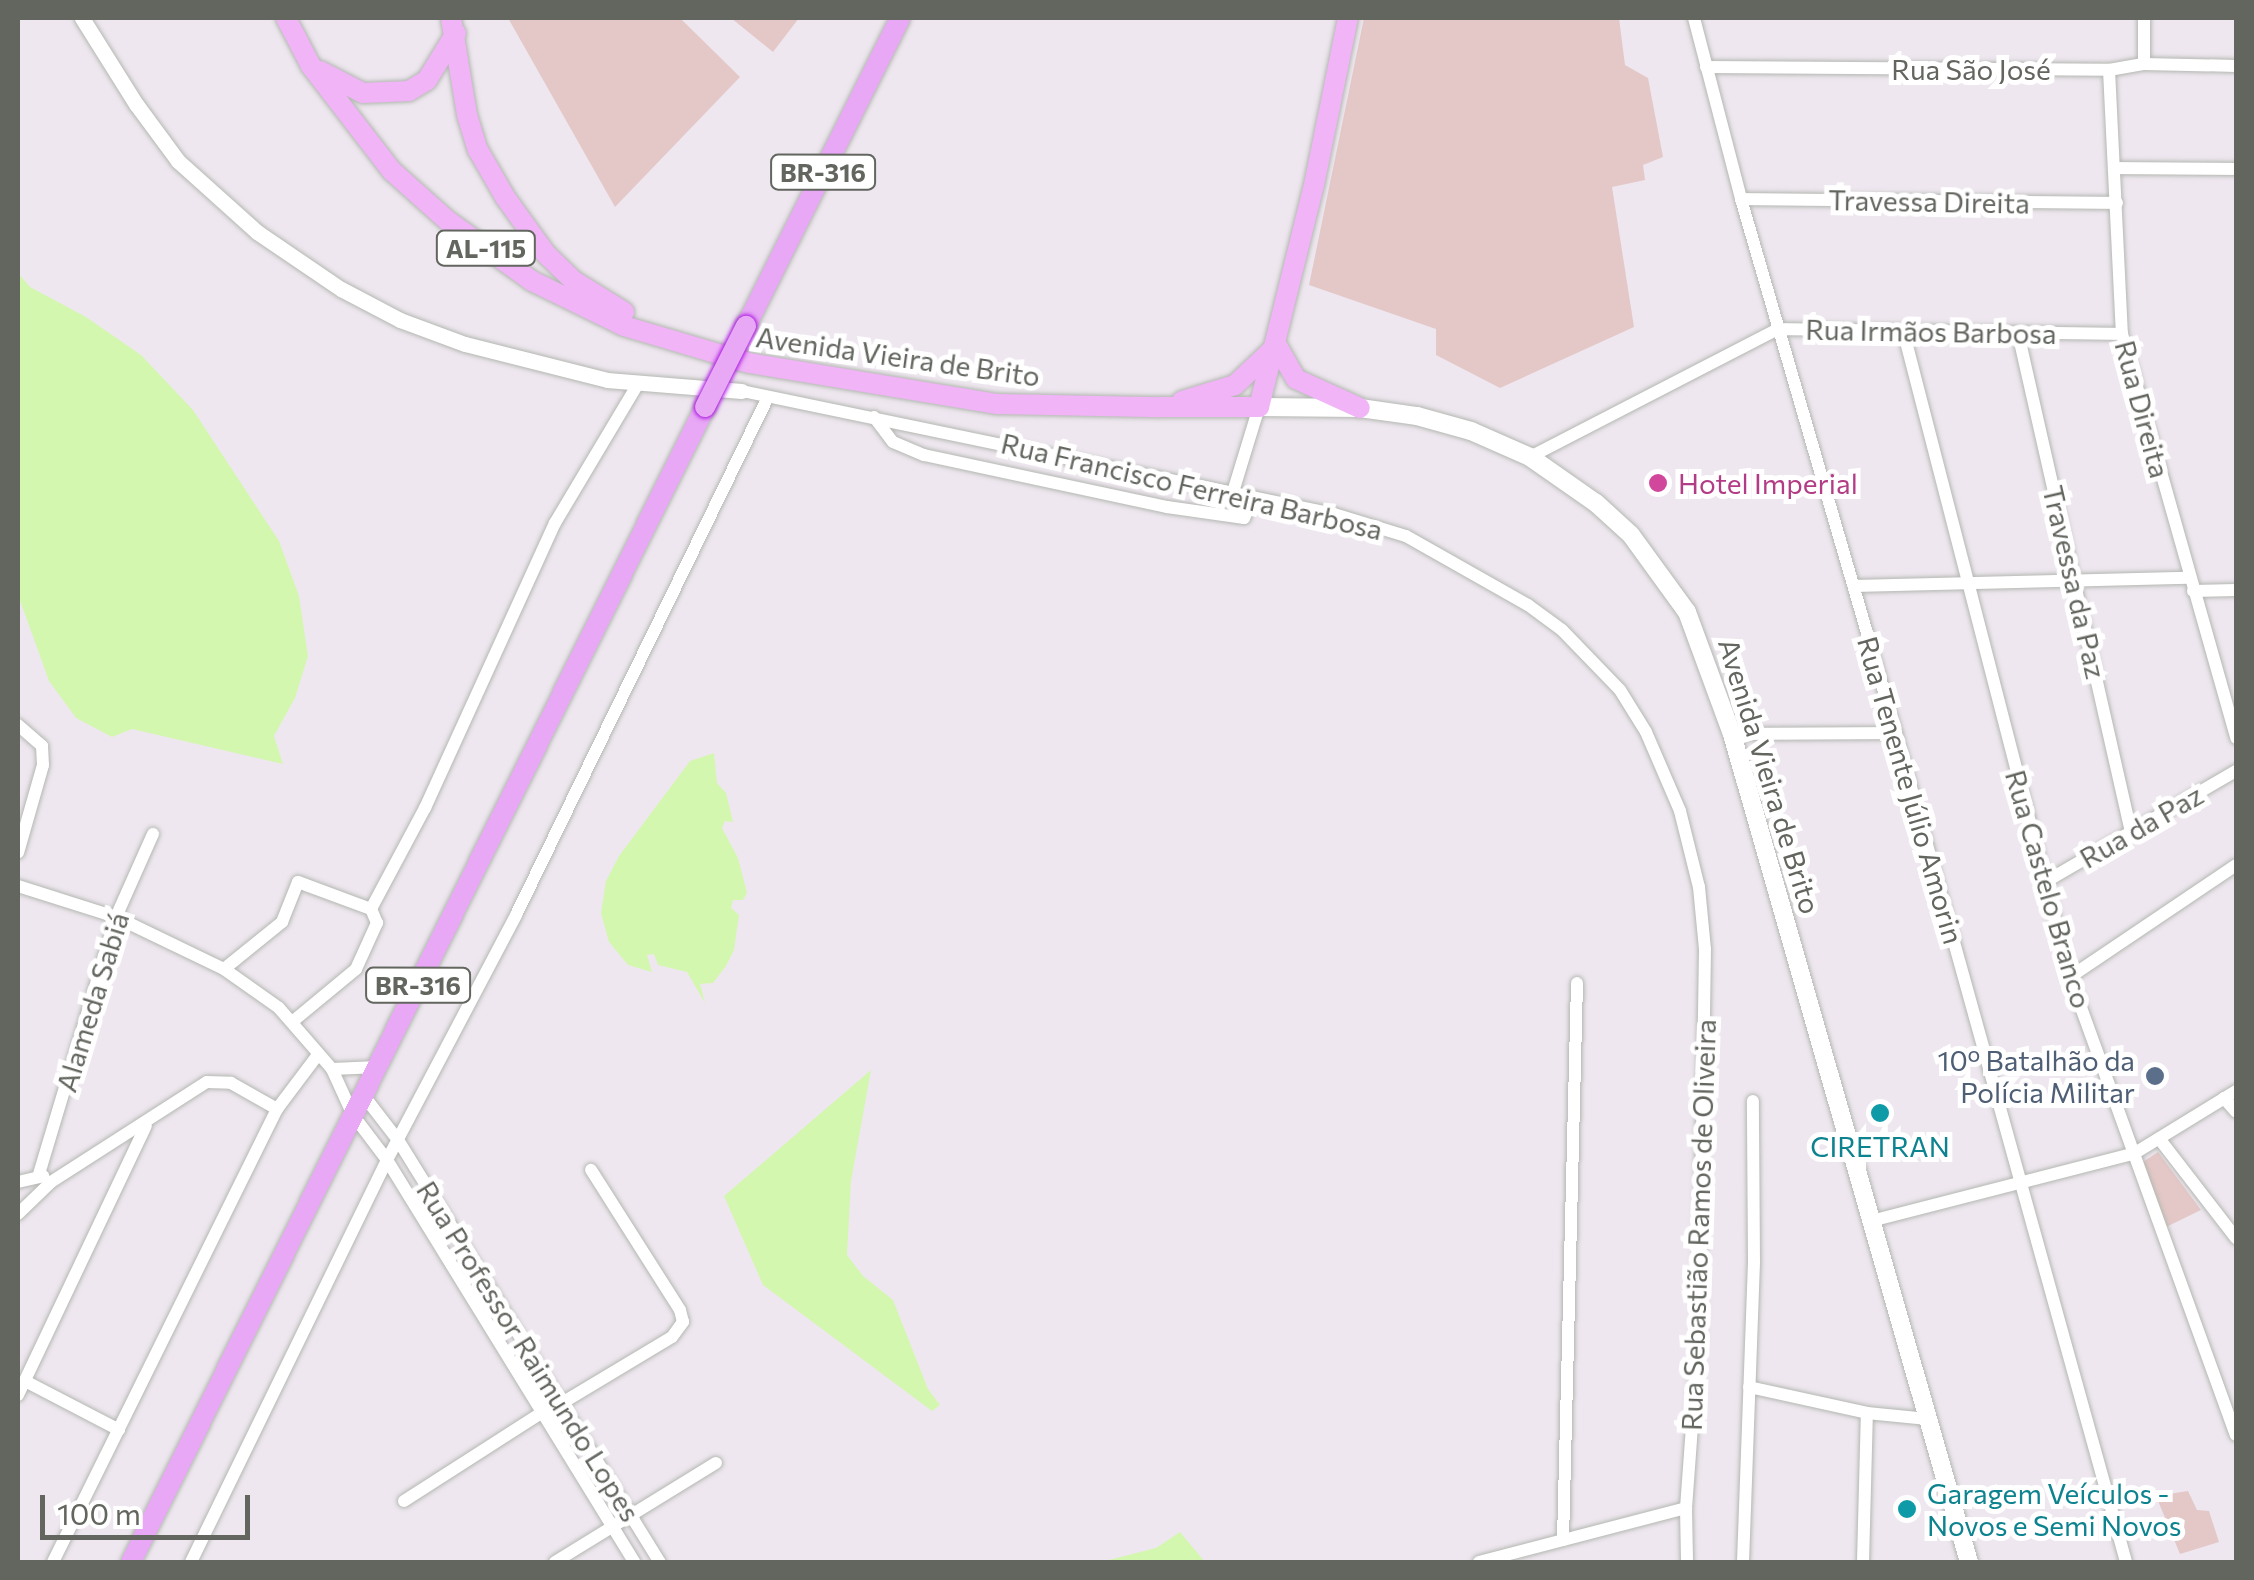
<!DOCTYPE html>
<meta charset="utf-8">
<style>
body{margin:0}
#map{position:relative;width:2254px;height:1580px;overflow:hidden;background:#eee7ef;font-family:Commissioner,sans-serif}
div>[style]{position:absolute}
.green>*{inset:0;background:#e4c8c7}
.water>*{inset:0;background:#d4f7b0}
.roads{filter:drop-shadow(0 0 2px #b4b8b2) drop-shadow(0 0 2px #b4b8b2)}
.minor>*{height:12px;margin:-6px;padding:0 6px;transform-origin:6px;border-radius:6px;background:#fff}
.tertiary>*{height:15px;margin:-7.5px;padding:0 7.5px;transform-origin:7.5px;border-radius:7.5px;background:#fff}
.secondary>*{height:18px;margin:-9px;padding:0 9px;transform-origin:9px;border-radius:9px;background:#fff}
.primary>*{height:20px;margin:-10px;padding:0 10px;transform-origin:10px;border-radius:10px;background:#f0b4f7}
.trunk>*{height:20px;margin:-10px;padding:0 10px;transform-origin:10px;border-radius:10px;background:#e8a8f5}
.bridges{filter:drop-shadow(0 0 2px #ab17e0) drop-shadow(0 0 2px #ab17e0)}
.trunk-bridge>*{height:20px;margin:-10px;padding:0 10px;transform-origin:10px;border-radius:10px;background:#e8a8f5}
.dots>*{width:28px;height:28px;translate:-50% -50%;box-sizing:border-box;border:5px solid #fff;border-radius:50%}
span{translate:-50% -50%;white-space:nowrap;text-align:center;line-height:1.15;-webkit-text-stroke:10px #fff;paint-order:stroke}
.shield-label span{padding:2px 8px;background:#fff;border:2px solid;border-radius:8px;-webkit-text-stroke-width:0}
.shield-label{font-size:25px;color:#62665f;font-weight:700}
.street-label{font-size:28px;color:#62665f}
.hotel-label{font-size:28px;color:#b23c85}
.left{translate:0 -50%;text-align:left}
.service-label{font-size:28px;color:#4e5e75}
.right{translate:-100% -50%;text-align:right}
.culture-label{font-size:28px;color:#0d838f}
.frame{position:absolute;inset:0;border:20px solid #62665f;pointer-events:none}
.scale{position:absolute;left:40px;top:1495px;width:210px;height:45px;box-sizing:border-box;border:5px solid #62665f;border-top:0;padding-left:12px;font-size:30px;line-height:35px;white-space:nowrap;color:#62665f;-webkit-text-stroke:8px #fff;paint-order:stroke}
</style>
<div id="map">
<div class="green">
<i style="clip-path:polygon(508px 18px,680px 18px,740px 77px,615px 207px)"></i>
<i style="clip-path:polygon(731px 18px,799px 18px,773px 52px)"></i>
<i style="clip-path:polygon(1364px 18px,1619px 18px,1625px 65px,1648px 78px,1663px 157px,1643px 165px,1645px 180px,1612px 187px,1634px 327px,1500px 388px,1436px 355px,1436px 329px,1309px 285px)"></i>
<i style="clip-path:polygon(2158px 1152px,2201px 1210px,2166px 1227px,2143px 1162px)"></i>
<i style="clip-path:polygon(2188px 1491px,2197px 1510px,2209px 1511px,2219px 1542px,2180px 1554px,2156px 1496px)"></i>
</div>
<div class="water">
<i style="clip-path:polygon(18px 273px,30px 287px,86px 317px,141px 355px,193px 410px,279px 541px,299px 596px,308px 656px,295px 698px,274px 736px,283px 764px,132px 729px,112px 737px,76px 718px,49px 681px,18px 595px)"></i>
<i style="clip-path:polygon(714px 753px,717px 783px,726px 793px,733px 822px,725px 821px,722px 828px,738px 858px,747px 893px,743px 900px,733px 900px,731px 908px,739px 915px,734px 950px,726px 966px,713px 983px,700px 984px,705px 1003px,687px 972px,658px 965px,654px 954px,647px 955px,652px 972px,628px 965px,609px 942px,601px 913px,606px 881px,619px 856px,690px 761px)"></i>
<i style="clip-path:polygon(871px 1070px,851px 1181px,847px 1255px,863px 1276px,893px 1300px,928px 1389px,940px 1405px,932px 1411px,763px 1285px,724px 1196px)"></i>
<i style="clip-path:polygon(1180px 1532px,1205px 1562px,1101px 1562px,1156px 1548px)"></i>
</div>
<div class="roads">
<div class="minor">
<i style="left:1694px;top:18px;width:187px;rotate:75.4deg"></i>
<i style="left:1741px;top:199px;width:556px;rotate:73.81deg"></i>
<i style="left:1896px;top:733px;width:860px;rotate:74.49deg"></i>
<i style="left:2144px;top:64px;width:46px;rotate:-90deg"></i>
<i style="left:1706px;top:67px;width:403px;rotate:0.4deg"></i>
<i style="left:2109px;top:70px;width:36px;rotate:-10deg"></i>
<i style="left:2144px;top:64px;width:92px;rotate:1.2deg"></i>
<i style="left:2109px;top:70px;width:264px;rotate:87.2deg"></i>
<i style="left:2122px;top:334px;width:420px;rotate:74.2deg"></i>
<i style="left:2115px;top:168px;width:121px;rotate:0.5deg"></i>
<i style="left:1741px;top:199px;width:376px;rotate:0.6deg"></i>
<i style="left:1903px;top:330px;width:668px;rotate:75.53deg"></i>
<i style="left:2070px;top:977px;width:487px;rotate:70.1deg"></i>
<i style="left:2018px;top:333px;width:512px;rotate:77.24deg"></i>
<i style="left:742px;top:391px;width:605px;rotate:11.74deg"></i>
<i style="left:1334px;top:514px;width:75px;rotate:17deg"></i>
<i style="left:1406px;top:536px;width:140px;rotate:29.5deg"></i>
<i style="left:1528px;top:605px;width:42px;rotate:36.3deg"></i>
<i style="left:1562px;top:630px;width:83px;rotate:46deg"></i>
<i style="left:1620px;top:690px;width:49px;rotate:58.2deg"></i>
<i style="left:1646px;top:732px;width:86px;rotate:66.7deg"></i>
<i style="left:1680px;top:811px;width:78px;rotate:76deg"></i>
<i style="left:1699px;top:887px;width:62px;rotate:84.5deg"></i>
<i style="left:1705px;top:949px;width:382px;rotate:90.9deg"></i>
<i style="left:1699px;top:1331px;width:177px;rotate:94.2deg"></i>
<i style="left:1686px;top:1508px;width:54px;rotate:88.9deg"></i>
<i style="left:874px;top:417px;width:31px;rotate:53deg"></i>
<i style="left:893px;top:442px;width:34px;rotate:23deg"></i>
<i style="left:924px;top:455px;width:249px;rotate:12.1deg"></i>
<i style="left:1167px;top:507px;width:78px;rotate:8.1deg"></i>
<i style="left:1244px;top:518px;width:23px;rotate:-65deg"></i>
<i style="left:1530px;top:457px;width:279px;rotate:-27.3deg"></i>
<i style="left:1778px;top:329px;width:344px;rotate:0.8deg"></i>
<i style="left:1233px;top:492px;width:89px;rotate:-73deg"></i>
<i style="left:1854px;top:586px;width:334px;rotate:-1.4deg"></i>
<i style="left:2193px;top:591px;width:43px;rotate:-1.3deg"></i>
<i style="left:18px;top:725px;width:32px;rotate:41deg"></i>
<i style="left:42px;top:746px;width:19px;rotate:87deg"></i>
<i style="left:43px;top:765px;width:91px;rotate:105.9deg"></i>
<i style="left:1732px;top:734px;width:164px;rotate:-0.3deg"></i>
<i style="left:2045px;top:882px;width:221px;rotate:-30.2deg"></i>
<i style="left:18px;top:886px;width:103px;rotate:17.6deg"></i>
<i style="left:116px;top:917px;width:120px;rotate:25.7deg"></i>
<i style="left:224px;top:969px;width:67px;rotate:35.3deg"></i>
<i style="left:279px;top:1008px;width:81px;rotate:49deg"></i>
<i style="left:332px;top:1069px;width:46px;rotate:-2.5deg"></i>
<i style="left:224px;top:969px;width:75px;rotate:-39deg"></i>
<i style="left:282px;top:922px;width:43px;rotate:-68.2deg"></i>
<i style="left:298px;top:882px;width:78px;rotate:20.3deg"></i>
<i style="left:2070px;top:977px;width:200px;rotate:-34deg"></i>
<i style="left:292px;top:1022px;width:83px;rotate:-39.6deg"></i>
<i style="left:356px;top:969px;width:51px;rotate:-65.5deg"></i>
<i style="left:377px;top:923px;width:15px;rotate:-113deg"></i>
<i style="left:371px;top:909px;width:115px;rotate:-61.9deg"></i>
<i style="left:425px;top:808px;width:313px;rotate:-65.5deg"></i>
<i style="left:555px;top:523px;width:164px;rotate:-59.2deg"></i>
<i style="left:332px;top:1069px;width:51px;rotate:65.5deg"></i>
<i style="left:353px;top:1115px;width:56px;rotate:52.9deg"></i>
<i style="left:387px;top:1160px;width:472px;rotate:58.4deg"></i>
<i style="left:364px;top:1096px;width:56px;rotate:52.3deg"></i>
<i style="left:398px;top:1140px;width:497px;rotate:58.2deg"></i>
<i style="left:2224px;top:1098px;width:18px;rotate:49deg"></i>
<i style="left:2161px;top:1141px;width:123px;rotate:52.3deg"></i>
<i style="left:39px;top:1174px;width:268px;rotate:-73.3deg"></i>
<i style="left:116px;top:917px;width:91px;rotate:-66deg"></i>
<i style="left:18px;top:1182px;width:26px;rotate:-13deg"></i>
<i style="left:18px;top:1214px;width:46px;rotate:-44.1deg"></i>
<i style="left:51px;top:1182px;width:185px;rotate:-32.7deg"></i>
<i style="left:207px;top:1082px;width:24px;rotate:2deg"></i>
<i style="left:231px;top:1083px;width:53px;rotate:29.5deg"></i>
<i style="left:1871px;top:1221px;width:273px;rotate:-14.4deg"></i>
<i style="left:2135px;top:1153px;width:119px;rotate:-31.5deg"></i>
<i style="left:25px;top:1381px;width:106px;rotate:27.5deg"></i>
<i style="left:1749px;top:1387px;width:121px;rotate:12.4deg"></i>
<i style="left:1867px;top:1413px;width:61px;rotate:5.6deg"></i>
<i style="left:18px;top:1395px;width:298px;rotate:-64.6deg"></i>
<i style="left:562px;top:1403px;width:128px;rotate:-31deg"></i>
<i style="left:672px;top:1337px;width:19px;rotate:-54deg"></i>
<i style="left:683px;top:1322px;width:12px;rotate:-104deg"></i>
<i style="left:680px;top:1310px;width:166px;rotate:-122.4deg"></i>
<i style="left:404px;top:1501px;width:163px;rotate:-32.7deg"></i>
<i style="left:1563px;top:1540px;width:557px;rotate:-88.56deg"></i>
<i style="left:53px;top:1562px;width:505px;rotate:-63.69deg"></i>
<i style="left:277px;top:1109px;width:66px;rotate:-53deg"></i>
<i style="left:191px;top:1562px;width:447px;rotate:-64deg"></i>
<i style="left:387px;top:1160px;width:277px;rotate:-62.2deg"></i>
<i style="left:516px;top:915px;width:576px;rotate:-64.06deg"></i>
<i style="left:555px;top:1562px;width:189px;rotate:-31.6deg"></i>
<i style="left:1479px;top:1562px;width:214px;rotate:-14.6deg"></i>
<i style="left:1743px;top:1562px;width:300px;rotate:-87.9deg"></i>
<i style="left:1754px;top:1262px;width:161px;rotate:-90.4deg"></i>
<i style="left:1863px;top:1562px;width:149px;rotate:-88.5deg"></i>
</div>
<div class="tertiary">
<i style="left:82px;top:18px;width:102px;rotate:57.9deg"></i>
<i style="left:136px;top:104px;width:71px;rotate:53.6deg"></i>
<i style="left:178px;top:161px;width:106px;rotate:41.9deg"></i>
<i style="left:257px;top:232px;width:102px;rotate:34.2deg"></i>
<i style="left:341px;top:289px;width:67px;rotate:27.7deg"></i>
<i style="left:400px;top:320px;width:69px;rotate:20.3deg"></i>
<i style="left:465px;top:344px;width:146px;rotate:14.2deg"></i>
<i style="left:607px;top:380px;width:135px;rotate:4.7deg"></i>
</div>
<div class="secondary">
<i style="left:1259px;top:407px;width:101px;rotate:0.6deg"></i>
<i style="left:1360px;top:408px;width:58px;rotate:8deg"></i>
<i style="left:1417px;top:416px;width:56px;rotate:15.5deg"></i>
<i style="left:1471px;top:431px;width:64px;rotate:23.8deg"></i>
<i style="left:1530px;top:457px;width:80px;rotate:34.9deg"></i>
<i style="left:1596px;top:503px;width:47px;rotate:42.4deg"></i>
<i style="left:1631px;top:535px;width:95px;rotate:54deg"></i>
<i style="left:1687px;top:612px;width:130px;rotate:69.8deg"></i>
<i style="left:1732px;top:734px;width:861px;rotate:74.03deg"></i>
</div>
<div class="primary">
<i style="left:286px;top:18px;width:54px;rotate:62.5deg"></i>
<i style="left:311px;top:66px;width:133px;rotate:52.4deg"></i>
<i style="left:392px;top:171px;width:75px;rotate:41.8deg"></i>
<i style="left:448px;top:221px;width:103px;rotate:35.5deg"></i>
<i style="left:532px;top:281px;width:102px;rotate:26.1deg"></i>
<i style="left:624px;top:326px;width:130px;rotate:16.5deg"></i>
<i style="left:749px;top:363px;width:252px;rotate:9.4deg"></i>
<i style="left:998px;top:404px;width:163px;rotate:1.1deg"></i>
<i style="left:1161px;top:407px;width:98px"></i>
<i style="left:1259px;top:407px;width:229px;rotate:-76.1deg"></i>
<i style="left:1314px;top:185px;width:170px;rotate:-78.5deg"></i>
<i style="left:451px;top:18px;width:98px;rotate:80.6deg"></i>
<i style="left:467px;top:115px;width:37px;rotate:73deg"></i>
<i style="left:478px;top:150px;width:54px;rotate:60.1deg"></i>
<i style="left:505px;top:197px;width:70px;rotate:54.3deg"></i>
<i style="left:546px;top:254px;width:39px;rotate:44deg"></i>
<i style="left:574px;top:281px;width:59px;rotate:31.8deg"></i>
<i style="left:320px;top:71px;width:48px;rotate:27.1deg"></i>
<i style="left:363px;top:93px;width:46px;rotate:-2.5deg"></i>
<i style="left:409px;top:91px;width:21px;rotate:-31deg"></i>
<i style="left:427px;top:80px;width:55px;rotate:-58.3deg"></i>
<i style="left:1276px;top:344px;width:40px;rotate:60.3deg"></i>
<i style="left:1296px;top:379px;width:70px;rotate:24.4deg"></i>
<i style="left:1182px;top:401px;width:55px;rotate:-16.8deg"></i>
<i style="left:1235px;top:385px;width:51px;rotate:-43.4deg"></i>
</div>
<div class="trunk">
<i style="left:746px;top:326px;width:344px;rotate:-63.4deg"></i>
<i style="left:131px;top:1562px;width:1290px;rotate:-63.57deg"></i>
</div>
</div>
<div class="bridges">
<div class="trunk-bridge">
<i style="left:705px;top:407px;width:91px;rotate:-63.2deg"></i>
</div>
</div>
<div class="dots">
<i style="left:1658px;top:483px;background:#d1479c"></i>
<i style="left:2155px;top:1076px;background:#5c6f8a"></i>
<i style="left:1880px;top:1113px;background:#0f9aa8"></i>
<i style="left:1907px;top:1509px;background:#0f9aa8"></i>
</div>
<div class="shield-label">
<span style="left:823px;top:172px">BR-316</span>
<span style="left:486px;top:248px">AL-115</span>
<span style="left:418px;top:985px">BR-316</span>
</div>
<div class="street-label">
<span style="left:1971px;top:69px">Rua São José</span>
<span style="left:1929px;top:201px;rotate:1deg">Travessa Direita</span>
<span style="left:1931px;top:331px;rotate:1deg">Rua Irmãos Barbosa</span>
<span style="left:898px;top:356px;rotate:8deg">Avenida Vieira de Brito</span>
<span style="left:2143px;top:409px;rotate:75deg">Rua Direita</span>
<span style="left:1192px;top:486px;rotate:13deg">Rua Francisco Ferreira Barbosa</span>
<span style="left:2075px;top:582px;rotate:77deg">Travessa da Paz</span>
<span style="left:1770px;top:776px;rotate:73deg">Avenida Vieira de Brito</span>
<span style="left:1911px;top:790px;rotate:74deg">Rua Tenente Júlio Amorin</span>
<span style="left:2141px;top:826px;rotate:-30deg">Rua da Paz</span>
<span style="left:2049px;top:889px;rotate:74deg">Rua Castelo Branco</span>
<span style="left:92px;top:1002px;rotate:-73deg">Alameda Sabiá</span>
<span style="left:1698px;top:1225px;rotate:-88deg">Rua Sebastião Ramos de Oliveira</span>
<span style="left:529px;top:1351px;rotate:58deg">Rua Professor Raimundo Lopes</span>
</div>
<div class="hotel-label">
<span class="left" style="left:1678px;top:483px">Hotel Imperial</span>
</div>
<div class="service-label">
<span class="right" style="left:2135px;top:1076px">10º Batalhão da<br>Polícia Militar</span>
</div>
<div class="culture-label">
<span style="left:1880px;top:1146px">CIRETRAN</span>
<span class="left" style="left:1927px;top:1509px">Garagem Veículos -<br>Novos e Semi Novos</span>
</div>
<div class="frame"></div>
<div class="scale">100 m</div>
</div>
